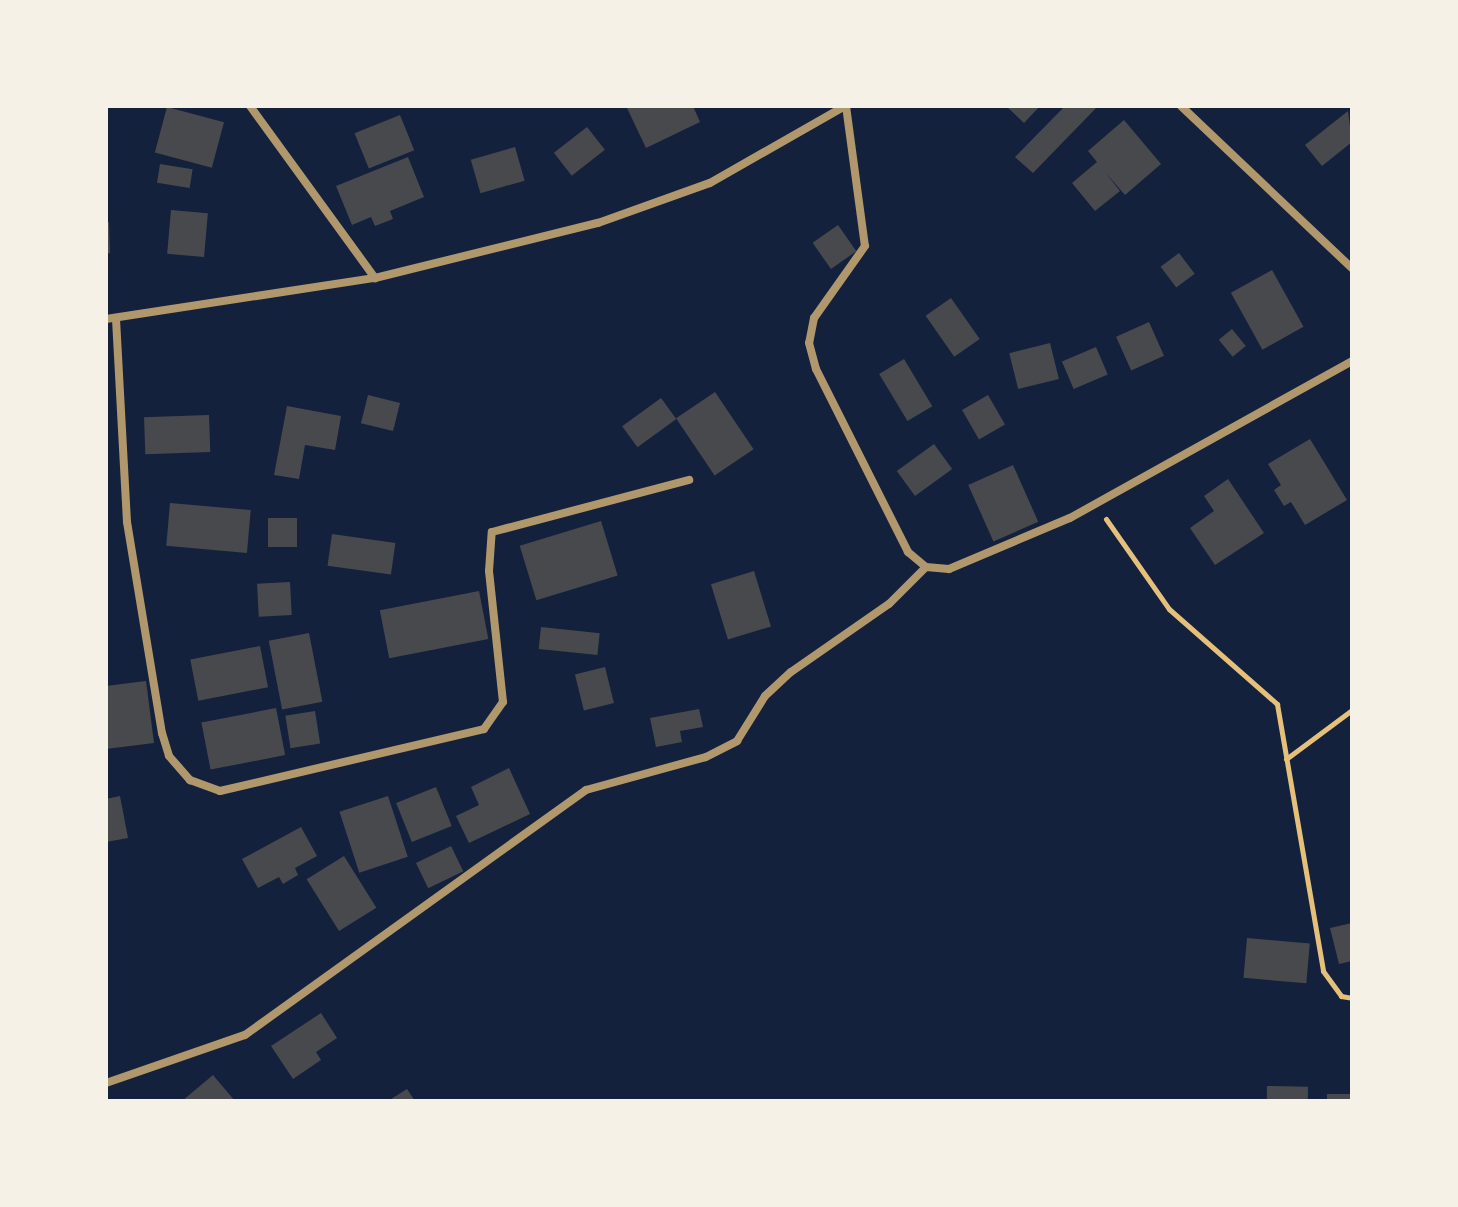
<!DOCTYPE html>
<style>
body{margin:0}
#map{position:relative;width:1458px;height:1207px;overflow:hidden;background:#14213d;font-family:Jost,sans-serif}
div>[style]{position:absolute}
.building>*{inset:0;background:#48494c;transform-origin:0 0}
.path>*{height:5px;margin:-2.5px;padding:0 2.5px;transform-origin:2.5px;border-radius:2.5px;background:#e5c07b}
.minor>*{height:8px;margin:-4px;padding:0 4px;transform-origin:4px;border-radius:4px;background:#b1986c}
span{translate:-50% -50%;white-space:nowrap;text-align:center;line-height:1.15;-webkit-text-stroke:6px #f6f1e7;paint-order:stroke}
.frame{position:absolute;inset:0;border:108px solid #f6f1e7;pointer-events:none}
</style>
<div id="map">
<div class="building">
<i style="clip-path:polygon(633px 106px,693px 106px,700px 122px,646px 148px,627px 108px)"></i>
<i style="clip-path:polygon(1006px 106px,1040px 106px,1024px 123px)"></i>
<i style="clip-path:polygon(1065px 106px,1098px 106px,1033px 173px,1015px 157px)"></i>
<i style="left:167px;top:107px;width:59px;height:47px;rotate:15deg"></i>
<i style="clip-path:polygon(1348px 111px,1352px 142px,1322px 166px,1305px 145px)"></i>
<i style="left:400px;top:115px;width:38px;height:49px;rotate:68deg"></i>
<i style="clip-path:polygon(1124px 120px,1161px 164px,1125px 195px,1105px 172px,1120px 191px,1095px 211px,1072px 183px,1097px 162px,1088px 151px)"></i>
<i style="left:587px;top:127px;width:29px;height:42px;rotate:52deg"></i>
<i style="left:515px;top:147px;width:35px;height:46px;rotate:74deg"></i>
<i style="clip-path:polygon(408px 157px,424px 197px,390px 211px,393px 219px,375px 226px,371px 217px,352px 225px,336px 186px)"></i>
<i style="left:160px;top:164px;width:33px;height:19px;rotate:9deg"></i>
<i style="left:171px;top:210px;width:37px;height:44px;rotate:5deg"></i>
<i style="clip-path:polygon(106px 222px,109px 222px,110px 253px,106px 254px)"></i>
<i style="left:838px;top:225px;width:32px;height:31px;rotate:55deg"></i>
<i style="left:1179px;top:253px;width:26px;height:23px;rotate:53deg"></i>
<i style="left:1272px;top:270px;width:65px;height:47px;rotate:61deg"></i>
<i style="left:951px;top:298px;width:50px;height:31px;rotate:55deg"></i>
<i style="left:1149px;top:322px;width:37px;height:36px;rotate:66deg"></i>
<i style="left:1232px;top:329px;width:22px;height:17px;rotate:51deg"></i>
<i style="left:1050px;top:343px;width:37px;height:42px;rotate:76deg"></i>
<i style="left:1096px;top:347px;width:30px;height:37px;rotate:67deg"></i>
<i style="left:904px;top:359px;width:55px;height:29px;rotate:59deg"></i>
<i style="left:715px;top:392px;width:69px;height:47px;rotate:56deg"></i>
<i style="left:368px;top:395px;width:33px;height:29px;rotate:14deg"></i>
<i style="left:988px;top:395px;width:34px;height:30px;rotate:60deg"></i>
<i style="left:661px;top:398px;width:26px;height:48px;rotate:54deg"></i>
<i style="clip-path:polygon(287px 406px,341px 416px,335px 450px,305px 445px,299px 479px,274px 475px)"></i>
<i style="left:209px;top:415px;width:37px;height:65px;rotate:88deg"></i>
<i style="clip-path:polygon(1310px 439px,1347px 500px,1305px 525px,1291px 502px,1284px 506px,1274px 490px,1281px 485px,1268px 464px)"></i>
<i style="left:934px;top:444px;width:31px;height:46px;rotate:54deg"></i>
<i style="left:1013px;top:465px;width:62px;height:49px;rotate:66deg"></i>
<i style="clip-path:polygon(1228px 479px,1264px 533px,1215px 565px,1190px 528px,1214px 511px,1204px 496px)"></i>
<i style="left:170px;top:503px;width:81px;height:43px;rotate:5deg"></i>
<i style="left:268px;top:518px;width:29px;height:29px"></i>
<i style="left:601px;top:521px;width:57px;height:85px;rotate:73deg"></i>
<i style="left:332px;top:534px;width:64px;height:32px;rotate:8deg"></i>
<i style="left:754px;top:571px;width:58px;height:45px;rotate:73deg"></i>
<i style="left:290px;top:582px;width:33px;height:33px;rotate:87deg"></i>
<i style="left:479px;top:591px;width:49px;height:101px;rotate:79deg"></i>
<i style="left:541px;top:627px;width:59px;height:22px;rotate:6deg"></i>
<i style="left:309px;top:633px;width:70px;height:41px;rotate:79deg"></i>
<i style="left:260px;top:646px;width:42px;height:71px;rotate:79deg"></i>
<i style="left:605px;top:667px;width:37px;height:31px;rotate:76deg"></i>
<i style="clip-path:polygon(146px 681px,154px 743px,106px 749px,106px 686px)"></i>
<i style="left:276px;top:708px;width:48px;height:76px;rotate:79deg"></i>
<i style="clip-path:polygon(699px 709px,703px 727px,680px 731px,682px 742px,656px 747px,650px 718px)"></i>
<i style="left:315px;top:711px;width:33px;height:30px;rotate:81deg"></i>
<i style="clip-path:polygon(509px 768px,530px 814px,469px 843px,456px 816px,479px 805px,471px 787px)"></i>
<i style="left:436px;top:787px;width:42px;height:43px;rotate:68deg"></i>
<i style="clip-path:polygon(120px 796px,128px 838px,106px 842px,106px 799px)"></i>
<i style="left:388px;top:796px;width:64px;height:51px;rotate:72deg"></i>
<i style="clip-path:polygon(301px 827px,317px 856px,295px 868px,298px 875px,283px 884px,279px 877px,258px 888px,242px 859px)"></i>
<i style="left:451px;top:846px;width:28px;height:39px;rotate:64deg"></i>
<i style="left:344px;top:856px;width:61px;height:44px;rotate:58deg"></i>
<i style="clip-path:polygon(1352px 923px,1352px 961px,1339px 964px,1330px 928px)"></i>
<i style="left:1247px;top:938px;width:63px;height:40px;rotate:5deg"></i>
<i style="clip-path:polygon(321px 1013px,337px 1038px,316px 1052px,321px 1060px,293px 1079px,271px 1046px)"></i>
<i style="clip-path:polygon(213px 1075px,235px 1101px,182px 1101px)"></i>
<i style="left:1267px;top:1086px;width:41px;height:15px;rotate:1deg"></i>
<i style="clip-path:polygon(407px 1089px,415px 1101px,388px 1101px)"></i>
<i style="left:1327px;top:1094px;width:25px;height:7px"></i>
</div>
<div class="path">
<i style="left:1106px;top:519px;width:110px;rotate:55deg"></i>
<i style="left:1169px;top:609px;width:144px;rotate:41.3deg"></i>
<i style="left:1277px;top:704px;width:271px;rotate:80.2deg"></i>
<i style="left:1323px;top:971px;width:31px;rotate:54deg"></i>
<i style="left:1341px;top:996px;width:11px;rotate:10deg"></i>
<i style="left:1286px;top:759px;width:82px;rotate:-36.6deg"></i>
</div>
<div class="minor">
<i style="left:250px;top:106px;width:213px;rotate:54deg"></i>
<i style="left:846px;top:106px;width:141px;rotate:82.3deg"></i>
<i style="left:865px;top:246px;width:88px;rotate:125.3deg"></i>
<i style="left:814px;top:318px;width:25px;rotate:101deg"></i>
<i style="left:809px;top:343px;width:27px;rotate:75deg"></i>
<i style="left:816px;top:369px;width:205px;rotate:63.3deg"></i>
<i style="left:908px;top:552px;width:23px;rotate:40deg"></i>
<i style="left:926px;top:567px;width:23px;rotate:5deg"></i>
<i style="left:949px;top:569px;width:131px;rotate:-22.9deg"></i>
<i style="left:1070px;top:518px;width:323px;rotate:-29.1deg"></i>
<i style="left:1181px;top:106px;width:236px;rotate:43.5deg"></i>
<i style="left:106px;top:319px;width:272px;rotate:-8.7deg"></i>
<i style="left:375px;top:278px;width:230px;rotate:-13.9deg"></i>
<i style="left:598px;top:223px;width:119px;rotate:-19.7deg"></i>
<i style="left:710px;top:183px;width:155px;rotate:-29.7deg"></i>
<i style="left:116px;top:319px;width:203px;rotate:86.9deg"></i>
<i style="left:127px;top:522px;width:214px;rotate:80.6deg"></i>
<i style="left:162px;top:733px;width:24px;rotate:73deg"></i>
<i style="left:169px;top:756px;width:32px;rotate:49deg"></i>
<i style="left:190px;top:780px;width:32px;rotate:20deg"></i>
<i style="left:220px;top:791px;width:271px;rotate:-13.2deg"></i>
<i style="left:484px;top:729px;width:33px;rotate:-55deg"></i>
<i style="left:503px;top:702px;width:132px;rotate:-96.1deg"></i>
<i style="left:489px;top:571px;width:39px;rotate:-86deg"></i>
<i style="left:492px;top:532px;width:204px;rotate:-14.8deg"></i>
<i style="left:106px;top:1083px;width:147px;rotate:-19.1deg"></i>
<i style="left:245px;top:1035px;width:420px;rotate:-35.7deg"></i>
<i style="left:586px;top:790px;width:124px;rotate:-15.4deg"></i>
<i style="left:706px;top:757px;width:35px;rotate:-27deg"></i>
<i style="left:737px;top:741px;width:53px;rotate:-58.1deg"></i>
<i style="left:765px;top:696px;width:35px;rotate:-43deg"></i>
<i style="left:791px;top:672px;width:119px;rotate:-34.8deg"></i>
<i style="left:889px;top:604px;width:52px;rotate:-45deg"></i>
</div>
<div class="frame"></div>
</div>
